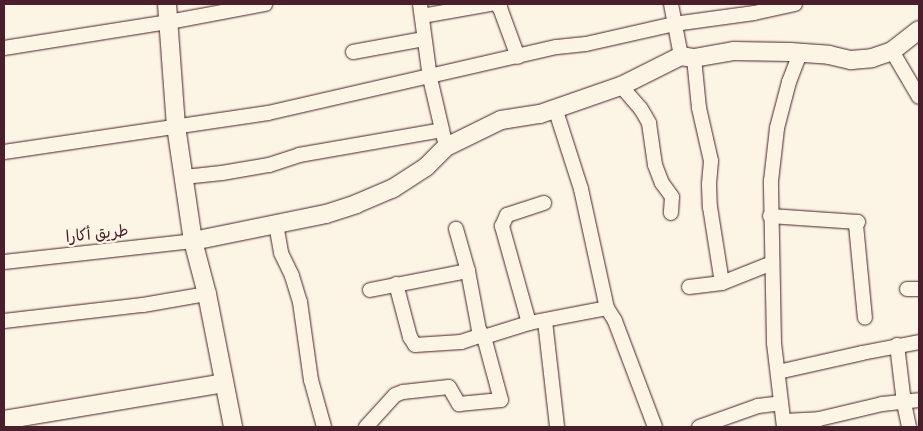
<!DOCTYPE html>
<meta charset="utf-8">
<style>
body{margin:0}
#map{position:relative;width:923px;height:431px;overflow:hidden;background:#fcf5e5;font-family:Sriracha,"Playpen Sans Arabic",sans-serif}
div>[style]{position:absolute}
.roads{filter:drop-shadow(0 0 1px #4a1f2b) drop-shadow(0 0 1px #4a1f2b)}
.minor>*{height:14px;margin:-7px;padding:0 7px;transform-origin:7px;border-radius:7px;background:#fcf5e5}
.tertiary>*{height:18px;margin:-9px;padding:0 9px;transform-origin:9px;border-radius:9px;background:#fcf5e5}
span{translate:-50% -50%;white-space:nowrap;text-align:center;line-height:1.15;-webkit-text-stroke:4.5px #fcf5e5;paint-order:stroke}
.street-label{font-size:16px;color:#4a1f2b}
.frame{position:absolute;inset:0;border:5px solid #4a1f2b;pointer-events:none}
</style>
<div id="map">
<div class="roads">
<div class="minor">
<i style="left:420px;top:4px;width:75px;rotate:82.3deg"></i>
<i style="left:430px;top:78px;width:62px;rotate:76.9deg"></i>
<i style="left:496px;top:4px;width:6px;rotate:45deg"></i>
<i style="left:500px;top:8px;width:52px;rotate:69.8deg"></i>
<i style="left:671px;top:4px;width:53px;rotate:79.1deg"></i>
<i style="left:422px;top:16px;width:69px;rotate:-10deg"></i>
<i style="left:4px;top:48px;width:167px;rotate:-9deg"></i>
<i style="left:169px;top:22px;width:98px;rotate:-10.6deg"></i>
<i style="left:892px;top:51px;width:53px;rotate:59.6deg"></i>
<i style="left:353px;top:52px;width:72px;rotate:-10.4deg"></i>
<i style="left:694px;top:58px;width:50px;rotate:84.3deg"></i>
<i style="left:699px;top:108px;width:54px;rotate:77.2deg"></i>
<i style="left:711px;top:161px;width:23px;rotate:95deg"></i>
<i style="left:709px;top:184px;width:23px;rotate:88deg"></i>
<i style="left:710px;top:207px;width:77px;rotate:81deg"></i>
<i style="left:621px;top:86px;width:30px;rotate:49deg"></i>
<i style="left:641px;top:109px;width:16px;rotate:60deg"></i>
<i style="left:649px;top:123px;width:42px;rotate:81.9deg"></i>
<i style="left:655px;top:165px;width:19px;rotate:69deg"></i>
<i style="left:662px;top:183px;width:17px;rotate:54deg"></i>
<i style="left:672px;top:197px;width:16px;rotate:94deg"></i>
<i style="left:555px;top:108px;width:85px;rotate:72.2deg"></i>
<i style="left:581px;top:189px;width:122px;rotate:77.7deg"></i>
<i style="left:607px;top:308px;width:15px;rotate:58deg"></i>
<i style="left:615px;top:321px;width:113px;rotate:69.3deg"></i>
<i style="left:4px;top:152px;width:267px;rotate:-8.4deg"></i>
<i style="left:268px;top:113px;width:296px;rotate:-12.9deg"></i>
<i style="left:557px;top:47px;width:29px;rotate:-6deg"></i>
<i style="left:586px;top:44px;width:90px;rotate:-12.8deg"></i>
<i style="left:674px;top:24px;width:81px;rotate:-7.8deg"></i>
<i style="left:754px;top:13px;width:42px;rotate:-12.4deg"></i>
<i style="left:184px;top:177px;width:38px;rotate:-6deg"></i>
<i style="left:222px;top:173px;width:48px;rotate:-9.7deg"></i>
<i style="left:269px;top:165px;width:32px;rotate:-18deg"></i>
<i style="left:299px;top:155px;width:145px;rotate:-9.9deg"></i>
<i style="left:770px;top:216px;width:88px;rotate:3.9deg"></i>
<i style="left:858px;top:222px;width:4px;rotate:124deg"></i>
<i style="left:856px;top:225px;width:93px;rotate:84.5deg"></i>
<i style="left:276px;top:224px;width:29px;rotate:80deg"></i>
<i style="left:281px;top:253px;width:25px;rotate:64deg"></i>
<i style="left:292px;top:276px;width:27px;rotate:73deg"></i>
<i style="left:300px;top:302px;width:79px;rotate:82deg"></i>
<i style="left:311px;top:380px;width:49px;rotate:74.5deg"></i>
<i style="left:4px;top:262px;width:190px;rotate:-6.3deg"></i>
<i style="left:396px;top:284px;width:55px;rotate:75.2deg"></i>
<i style="left:410px;top:337px;width:9px;rotate:58deg"></i>
<i style="left:415px;top:345px;width:46px;rotate:-3.7deg"></i>
<i style="left:461px;top:342px;width:22px;rotate:-18deg"></i>
<i style="left:482px;top:335px;width:6px;rotate:-121deg"></i>
<i style="left:689px;top:287px;width:33px;rotate:-7deg"></i>
<i style="left:722px;top:283px;width:54px;rotate:-21.8deg"></i>
<i style="left:907px;top:289px;width:12px"></i>
<i style="left:370px;top:290px;width:100px;rotate:-11deg"></i>
<i style="left:4px;top:321px;width:140px;rotate:-6.6deg"></i>
<i style="left:143px;top:305px;width:65px;rotate:-9.8deg"></i>
<i style="left:545px;top:321px;width:107px;rotate:83.5deg"></i>
<i style="left:529px;top:323px;width:101px;rotate:-105.6deg"></i>
<i style="left:502px;top:226px;width:12px;rotate:-66deg"></i>
<i style="left:507px;top:215px;width:39px;rotate:-18deg"></i>
<i style="left:484px;top:337px;width:47px;rotate:-17.3deg"></i>
<i style="left:529px;top:323px;width:79px;rotate:-10.9deg"></i>
<i style="left:897px;top:345px;width:58px;rotate:83.1deg"></i>
<i style="left:904px;top:403px;width:25px;rotate:78deg"></i>
<i style="left:778px;top:372px;width:86px;rotate:-12.7deg"></i>
<i style="left:862px;top:353px;width:58px;rotate:-10.9deg"></i>
<i style="left:784px;top:421px;width:35px;rotate:-3deg"></i>
<i style="left:819px;top:419px;width:65px;rotate:-13.4deg"></i>
<i style="left:882px;top:404px;width:37px;rotate:-6deg"></i>
<i style="left:366px;top:427px;width:43px;rotate:-47.8deg"></i>
<i style="left:395px;top:395px;width:9px;rotate:-21deg"></i>
<i style="left:403px;top:392px;width:46px;rotate:-6.2deg"></i>
<i style="left:449px;top:387px;width:20px;rotate:60deg"></i>
<i style="left:459px;top:404px;width:42px;rotate:-5.4deg"></i>
<i style="left:501px;top:400px;width:65px;rotate:-105.1deg"></i>
<i style="left:484px;top:337px;width:9px;rotate:-126deg"></i>
<i style="left:479px;top:330px;width:60px;rotate:-100.6deg"></i>
<i style="left:468px;top:271px;width:44px;rotate:-105.9deg"></i>
<i style="left:699px;top:427px;width:63px;rotate:-19.6deg"></i>
<i style="left:758px;top:406px;width:23px;rotate:-7deg"></i>
<i style="left:784px;top:427px;width:85px;rotate:-96.8deg"></i>
<i style="left:774px;top:343px;width:162px;rotate:-91.1deg"></i>
<i style="left:771px;top:181px;width:53px;rotate:-83.5deg"></i>
<i style="left:777px;top:128px;width:48px;rotate:-75.4deg"></i>
<i style="left:789px;top:82px;width:31px;rotate:-69deg"></i>
</div>
<div class="tertiary">
<i style="left:167px;top:4px;width:122px;rotate:85.8deg"></i>
<i style="left:176px;top:126px;width:116px;rotate:81.6deg"></i>
<i style="left:193px;top:241px;width:55px;rotate:75.2deg"></i>
<i style="left:207px;top:294px;width:136px;rotate:78.9deg"></i>
<i style="left:193px;top:241px;width:136px;rotate:-11.5deg"></i>
<i style="left:326px;top:214px;width:32px;rotate:-18deg"></i>
<i style="left:356px;top:204px;width:39px;rotate:-23deg"></i>
<i style="left:392px;top:189px;width:40px;rotate:-32.9deg"></i>
<i style="left:426px;top:167px;width:28px;rotate:-45deg"></i>
<i style="left:446px;top:147px;width:61px;rotate:-26.1deg"></i>
<i style="left:501px;top:120px;width:39px;rotate:-9deg"></i>
<i style="left:540px;top:114px;width:86px;rotate:-19.1deg"></i>
<i style="left:621px;top:86px;width:67px;rotate:-26.6deg"></i>
<i style="left:681px;top:56px;width:13px;rotate:9deg"></i>
<i style="left:694px;top:58px;width:41px;rotate:-9.9deg"></i>
<i style="left:734px;top:51px;width:56px;rotate:1deg"></i>
<i style="left:790px;top:52px;width:39px;rotate:4deg"></i>
<i style="left:829px;top:55px;width:23px;rotate:13deg"></i>
<i style="left:851px;top:60px;width:21px;rotate:-5deg"></i>
<i style="left:872px;top:58px;width:21px;rotate:-19deg"></i>
<i style="left:892px;top:51px;width:34px;rotate:-38deg"></i>
<i style="left:4px;top:420px;width:223px;rotate:-9.5deg"></i>
</div>
</div>
<div class="street-label">
<span style="left:97px;top:234px;rotate:-6deg">طريق أكارا</span>
</div>
<div class="frame"></div>
</div>
